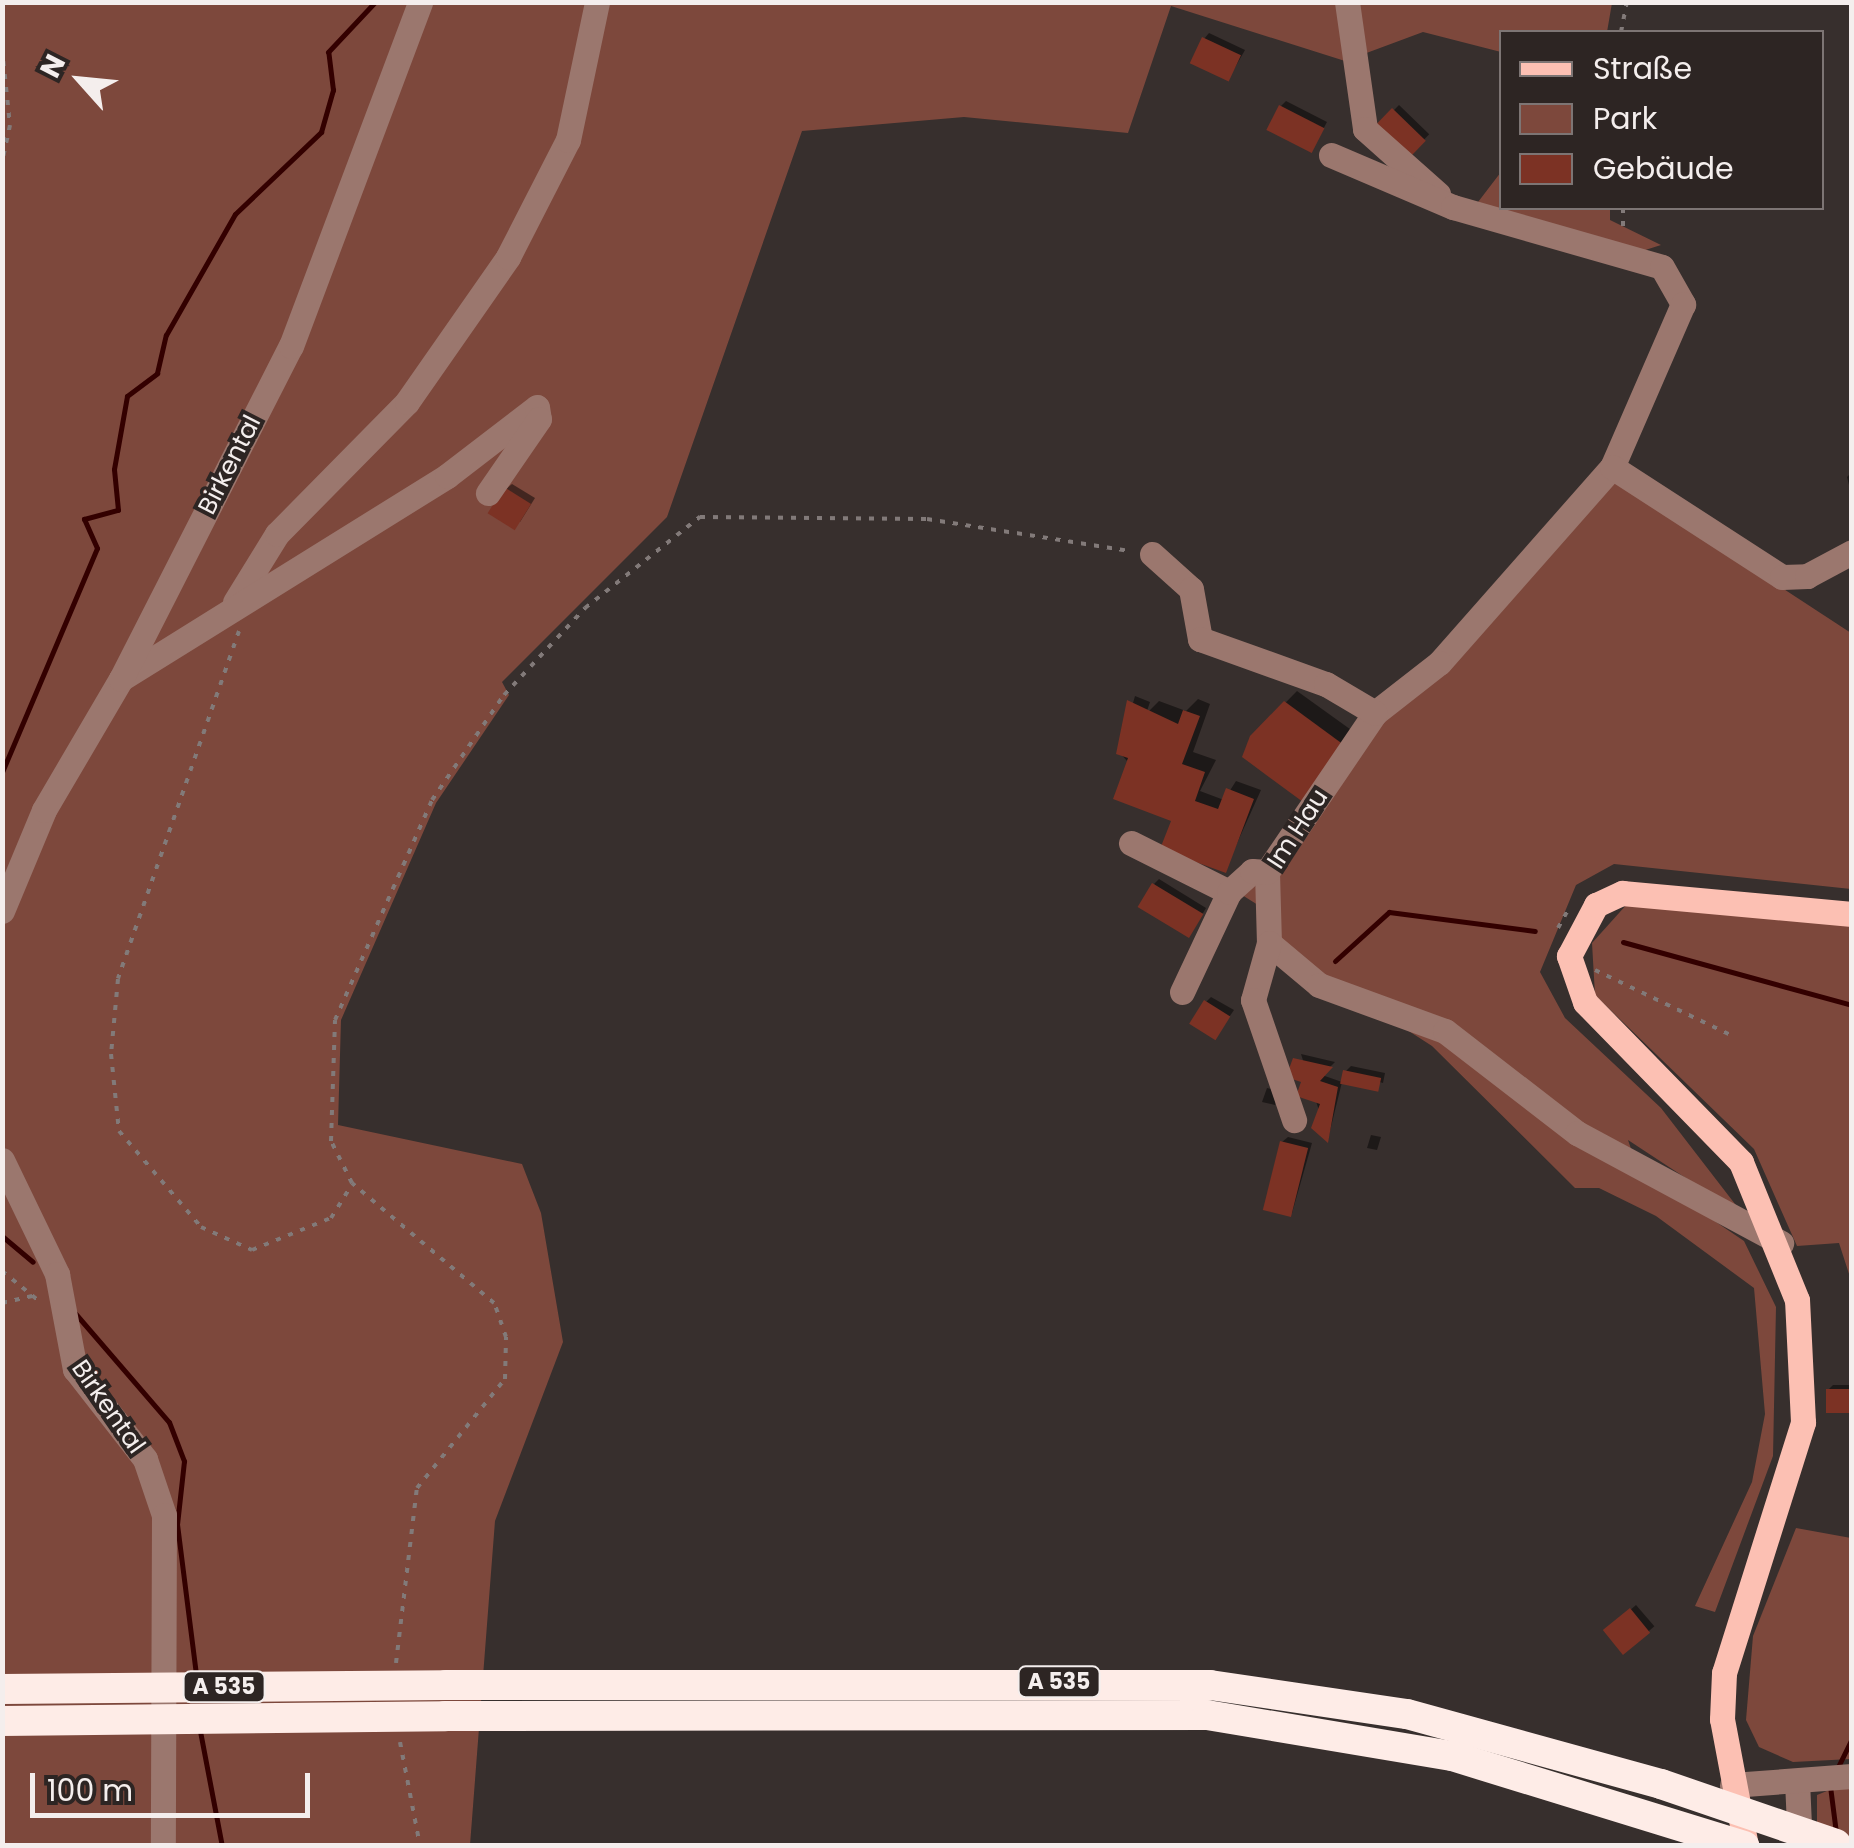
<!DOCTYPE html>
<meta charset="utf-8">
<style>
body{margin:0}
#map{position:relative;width:1854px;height:1848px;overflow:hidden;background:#372f2d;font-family:Poppins,sans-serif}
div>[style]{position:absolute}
.green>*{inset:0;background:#7d483c}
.shadow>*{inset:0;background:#0007;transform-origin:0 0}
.stream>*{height:5px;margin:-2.5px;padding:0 2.5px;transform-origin:2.5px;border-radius:2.5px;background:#300}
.building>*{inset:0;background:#7c3224;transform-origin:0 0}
.path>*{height:4px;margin-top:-2px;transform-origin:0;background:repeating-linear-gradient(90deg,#827a79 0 5px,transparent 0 13px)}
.minor>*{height:25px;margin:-12.5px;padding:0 12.5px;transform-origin:12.5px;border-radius:12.5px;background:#9b776e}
.major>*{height:25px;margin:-12.5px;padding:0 12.5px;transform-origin:12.5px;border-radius:12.5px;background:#fcc0b3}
.highway>*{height:30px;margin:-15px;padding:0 15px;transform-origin:15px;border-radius:15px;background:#feece7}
.highway-bridge>*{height:30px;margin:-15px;padding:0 15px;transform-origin:15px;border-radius:15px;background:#feece7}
span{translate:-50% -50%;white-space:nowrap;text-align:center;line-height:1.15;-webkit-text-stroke:8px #2d2523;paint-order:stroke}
.shield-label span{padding:2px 8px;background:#2d2523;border:2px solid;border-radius:8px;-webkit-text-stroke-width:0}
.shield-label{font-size:22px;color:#f4eeed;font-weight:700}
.street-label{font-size:25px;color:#f4eeed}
.frame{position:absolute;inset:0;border:5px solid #f4eeed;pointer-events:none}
.legend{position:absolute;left:1499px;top:30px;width:325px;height:180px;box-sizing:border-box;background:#2d2523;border:2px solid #7d7574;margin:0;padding:12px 18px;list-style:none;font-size:30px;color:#f4eeed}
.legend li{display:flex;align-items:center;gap:20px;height:50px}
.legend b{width:50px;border:2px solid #7d7574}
.north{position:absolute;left:30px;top:30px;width:100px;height:100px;-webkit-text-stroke:8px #2d2523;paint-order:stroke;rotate:297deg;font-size:28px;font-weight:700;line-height:40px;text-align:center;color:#f4eeed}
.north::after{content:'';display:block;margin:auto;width:35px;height:45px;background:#f4eeed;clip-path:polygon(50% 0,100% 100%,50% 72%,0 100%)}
.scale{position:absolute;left:30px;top:1773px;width:280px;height:45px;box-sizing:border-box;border:5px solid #f4eeed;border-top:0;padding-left:12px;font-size:30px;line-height:35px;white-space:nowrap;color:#f4eeed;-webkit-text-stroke:8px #2d2523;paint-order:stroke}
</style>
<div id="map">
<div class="green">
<i style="clip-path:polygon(3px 3px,1612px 3px,1607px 32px,1502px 32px,1501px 52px,1423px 32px,1345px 61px,1171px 6px,1128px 133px,964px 117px,802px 131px,667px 517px,502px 682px,509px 695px,436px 803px,341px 1020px,338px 1125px,522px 1164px,541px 1213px,563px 1342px,495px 1521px,470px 1845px,3px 1846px)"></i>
<i style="clip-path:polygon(1501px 172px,1502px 208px,1610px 208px,1610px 220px,1661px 245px,1614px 260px,1475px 206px)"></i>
<i style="clip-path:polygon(1609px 475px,1851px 633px,1851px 889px,1614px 864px,1576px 885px,1540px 972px,1565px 1018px,1661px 1108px,1745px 1217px,1628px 1140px,1638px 1169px,1744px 1241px,1776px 1307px,1773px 1456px,1715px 1612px,1695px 1606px,1752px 1482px,1765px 1414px,1754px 1288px,1656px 1216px,1599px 1188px,1575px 1188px,1432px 1046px,1258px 934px,1274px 915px,1234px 890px,1267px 872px,1371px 725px)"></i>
<i style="clip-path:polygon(1628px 903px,1851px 925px,1851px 1280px,1839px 1243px,1797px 1246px,1754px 1149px,1595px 995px,1592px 943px)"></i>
<i style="clip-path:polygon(1796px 1528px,1851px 1538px,1851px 1759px,1793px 1762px,1759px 1747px,1746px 1720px,1753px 1636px)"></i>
<i style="clip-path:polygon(1844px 1784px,1851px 1788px,1851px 1845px,1817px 1846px,1817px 1795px)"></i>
</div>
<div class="shadow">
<i style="clip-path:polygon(1209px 33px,1245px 50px,1229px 78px,1204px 39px)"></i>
<i style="clip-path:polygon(1286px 101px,1327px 122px,1313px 148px,1281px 106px)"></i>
<i style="left:1399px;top:105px;width:42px;height:30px;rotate:44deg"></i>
<i style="clip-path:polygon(1852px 472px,1852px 497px,1847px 477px)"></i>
<i style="clip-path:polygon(512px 484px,535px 498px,520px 522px,506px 489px)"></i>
<i style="clip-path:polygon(1297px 691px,1354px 732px,1302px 798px,1252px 737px)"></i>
<i style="clip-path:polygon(1135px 696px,1150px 702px,1146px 714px,1159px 701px,1186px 711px,1198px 699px,1210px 704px,1193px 752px,1216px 760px,1200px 791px,1224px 800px,1236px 781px,1261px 790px,1225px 870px,1119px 752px)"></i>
<i style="clip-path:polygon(1159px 879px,1206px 908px,1193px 930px,1154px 884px)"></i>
<i style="clip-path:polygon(1211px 997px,1234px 1010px,1217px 1035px,1206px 1002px)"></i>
<i style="clip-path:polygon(1301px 1054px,1335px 1062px,1322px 1075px,1342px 1082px,1328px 1139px)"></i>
<i style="clip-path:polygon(1351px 1066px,1385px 1073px,1383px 1083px,1345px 1072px)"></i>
<i style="clip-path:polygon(1267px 1088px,1279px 1091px,1275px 1105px,1262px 1102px)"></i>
<i style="clip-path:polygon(1371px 1135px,1381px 1137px,1377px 1150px,1367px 1148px)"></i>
<i style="clip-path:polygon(1288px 1137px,1312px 1143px,1292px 1213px,1282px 1142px)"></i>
<i style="clip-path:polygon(1833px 1385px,1852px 1385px,1852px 1411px,1828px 1390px)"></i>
<i style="left:1636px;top:1605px;width:28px;height:39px;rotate:49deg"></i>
</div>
<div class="stream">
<i style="left:2px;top:772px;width:243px;rotate:-67deg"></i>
<i style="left:97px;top:548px;width:32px;rotate:-114deg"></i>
<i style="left:84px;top:519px;width:35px;rotate:-15deg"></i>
<i style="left:118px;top:510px;width:41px;rotate:-95.6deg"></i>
<i style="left:114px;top:469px;width:74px;rotate:-79.9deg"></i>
<i style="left:127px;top:396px;width:38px;rotate:-37deg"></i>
<i style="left:157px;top:373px;width:39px;rotate:-77deg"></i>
<i style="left:166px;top:335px;width:139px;rotate:-60.3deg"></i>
<i style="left:235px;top:214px;width:119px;rotate:-43.6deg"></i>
<i style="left:321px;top:132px;width:44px;rotate:-74.1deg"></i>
<i style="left:333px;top:90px;width:38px;rotate:-97deg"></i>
<i style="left:328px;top:52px;width:69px;rotate:-46.8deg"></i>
<i style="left:1623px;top:942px;width:238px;rotate:15.4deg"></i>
<i style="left:1335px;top:961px;width:73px;rotate:-42.2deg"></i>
<i style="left:1389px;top:912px;width:147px;rotate:7.4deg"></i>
<i style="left:2px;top:1236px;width:40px;rotate:40deg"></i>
<i style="left:74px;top:1312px;width:145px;rotate:49.2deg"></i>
<i style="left:169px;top:1422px;width:42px;rotate:69deg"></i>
<i style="left:184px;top:1461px;width:63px;rotate:96.3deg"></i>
<i style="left:177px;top:1524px;width:152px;rotate:82.8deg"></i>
<i style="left:200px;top:1731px;width:117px;rotate:79.2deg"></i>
<i style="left:1836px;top:1771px;width:37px;rotate:-64deg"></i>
<i style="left:1830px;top:1786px;width:47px;rotate:82.7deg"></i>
</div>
<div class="building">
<i style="left:1202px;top:37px;width:43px;height:29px;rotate:25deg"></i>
<i style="left:1279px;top:105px;width:51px;height:28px;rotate:27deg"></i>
<i style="left:1392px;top:108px;width:47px;height:25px;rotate:44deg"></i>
<i style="left:504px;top:487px;width:32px;height:31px;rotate:32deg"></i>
<i style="clip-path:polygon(1127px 700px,1178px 724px,1183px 710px,1200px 716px,1182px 764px,1205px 772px,1195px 801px,1218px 809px,1226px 788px,1254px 799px,1226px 873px,1160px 849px,1171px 821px,1113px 799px,1128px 758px,1116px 754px)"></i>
<i style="clip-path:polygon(1284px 701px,1344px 745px,1303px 802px,1242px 757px,1250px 736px)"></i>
<i style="left:1152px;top:883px;width:60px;height:28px;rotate:31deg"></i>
<i style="left:1204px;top:1000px;width:31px;height:28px;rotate:32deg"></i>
<i style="clip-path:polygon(1293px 1058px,1333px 1067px,1320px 1081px,1338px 1087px,1328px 1143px,1311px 1128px,1320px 1104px,1296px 1096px,1301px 1082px,1286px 1077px)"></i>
<i style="left:1343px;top:1070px;width:39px;height:14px;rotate:12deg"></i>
<i style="left:1280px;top:1141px;width:29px;height:71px;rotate:14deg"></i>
<i style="left:1826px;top:1389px;width:26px;height:24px"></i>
<i style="left:1630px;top:1608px;width:32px;height:35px;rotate:51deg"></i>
</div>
<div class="path">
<i style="left:1621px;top:32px;width:31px;rotate:-79deg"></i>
<i style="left:2px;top:48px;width:77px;rotate:84.1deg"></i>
<i style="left:10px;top:125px;width:38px;rotate:102deg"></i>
<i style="left:1623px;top:208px;width:25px;rotate:90deg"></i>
<i style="left:239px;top:631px;width:368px;rotate:109.2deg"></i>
<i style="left:118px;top:979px;width:75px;rotate:95.3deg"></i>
<i style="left:111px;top:1054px;width:77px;rotate:84.1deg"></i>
<i style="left:119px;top:1131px;width:126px;rotate:49.5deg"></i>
<i style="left:201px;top:1227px;width:56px;rotate:24.3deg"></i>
<i style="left:252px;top:1250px;width:85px;rotate:-22.1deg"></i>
<i style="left:331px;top:1218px;width:40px;rotate:-58deg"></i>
<i style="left:1558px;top:928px;width:25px;rotate:-61deg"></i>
<i style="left:1595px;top:970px;width:155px;rotate:25.6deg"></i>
<i style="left:2px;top:1271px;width:48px;rotate:39deg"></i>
<i style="left:2px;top:1303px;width:31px;rotate:-13deg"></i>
<i style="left:396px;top:1663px;width:176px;rotate:-83.2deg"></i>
<i style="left:417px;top:1488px;width:140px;rotate:-51.1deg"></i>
<i style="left:505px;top:1379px;width:42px;rotate:-88.6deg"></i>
<i style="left:506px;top:1337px;width:36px;rotate:-109deg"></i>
<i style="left:494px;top:1303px;width:186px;rotate:-139.8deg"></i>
<i style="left:352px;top:1183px;width:47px;rotate:-116.6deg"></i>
<i style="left:331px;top:1141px;width:121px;rotate:-88.1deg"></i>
<i style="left:335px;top:1020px;width:240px;rotate:-66.2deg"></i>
<i style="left:432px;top:800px;width:127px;rotate:-55.6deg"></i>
<i style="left:504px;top:695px;width:119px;rotate:-47deg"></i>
<i style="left:585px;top:608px;width:147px;rotate:-38.4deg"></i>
<i style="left:700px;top:517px;width:227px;rotate:0.5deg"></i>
<i style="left:927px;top:519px;width:205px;rotate:9deg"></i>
<i style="left:400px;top:1742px;width:106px;rotate:79.1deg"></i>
</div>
<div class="minor">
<i style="left:1347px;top:2px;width:128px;rotate:81.9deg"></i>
<i style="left:1365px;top:129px;width:98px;rotate:41.7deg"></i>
<i style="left:1331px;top:155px;width:133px;rotate:23.1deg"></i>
<i style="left:1453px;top:207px;width:217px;rotate:16deg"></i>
<i style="left:1662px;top:267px;width:43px;rotate:60.4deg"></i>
<i style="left:1683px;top:304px;width:178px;rotate:113.5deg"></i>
<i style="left:1612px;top:467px;width:261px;rotate:131.4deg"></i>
<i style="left:1439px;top:663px;width:81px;rotate:142deg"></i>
<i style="left:1375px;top:713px;width:192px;rotate:124.2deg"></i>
<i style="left:1267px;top:872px;width:71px;rotate:88.4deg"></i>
<i style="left:1269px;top:943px;width:65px;rotate:40deg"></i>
<i style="left:1319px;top:985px;width:134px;rotate:20.1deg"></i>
<i style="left:1445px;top:1031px;width:167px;rotate:37.7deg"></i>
<i style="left:1577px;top:1133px;width:232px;rotate:28.3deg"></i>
<i style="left:1612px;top:467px;width:202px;rotate:32.9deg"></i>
<i style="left:1782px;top:577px;width:25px;rotate:-2deg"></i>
<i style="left:1807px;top:576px;width:51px;rotate:-28.1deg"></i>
<i style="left:1152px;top:554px;width:52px;rotate:41.9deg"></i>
<i style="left:1191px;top:589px;width:51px;rotate:79.8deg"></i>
<i style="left:1200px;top:639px;width:134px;rotate:19.7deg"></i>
<i style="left:1326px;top:684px;width:57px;rotate:30.6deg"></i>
<i style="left:235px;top:602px;width:80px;rotate:-58.3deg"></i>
<i style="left:277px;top:534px;width:185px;rotate:-45.4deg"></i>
<i style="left:407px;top:402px;width:177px;rotate:-55.1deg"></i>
<i style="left:508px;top:257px;width:131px;rotate:-62.9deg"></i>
<i style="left:568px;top:140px;width:141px;rotate:-78.1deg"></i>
<i style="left:121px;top:679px;width:384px;rotate:-31.9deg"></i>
<i style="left:447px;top:476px;width:113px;rotate:-37.5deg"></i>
<i style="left:537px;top:407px;width:12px;rotate:81deg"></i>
<i style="left:539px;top:419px;width:90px;rotate:124.6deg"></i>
<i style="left:1131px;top:843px;width:110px;rotate:26.6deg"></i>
<i style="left:2px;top:911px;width:109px;rotate:-67.4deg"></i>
<i style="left:44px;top:810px;width:152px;rotate:-59.6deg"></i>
<i style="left:121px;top:679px;width:374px;rotate:-63deg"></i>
<i style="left:291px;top:346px;width:367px;rotate:-69.4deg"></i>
<i style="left:1269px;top:943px;width:59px;rotate:105.7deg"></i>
<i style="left:1253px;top:1000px;width:127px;rotate:71.1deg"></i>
<i style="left:1182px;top:992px;width:110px;rotate:-64.8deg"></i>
<i style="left:1229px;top:892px;width:31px;rotate:-42deg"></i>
<i style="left:1252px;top:871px;width:15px;rotate:4deg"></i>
<i style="left:2px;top:1160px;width:127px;rotate:64.2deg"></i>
<i style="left:57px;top:1274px;width:97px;rotate:79.3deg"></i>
<i style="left:75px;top:1369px;width:114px;rotate:52.1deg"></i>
<i style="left:145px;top:1459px;width:59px;rotate:71.3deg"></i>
<i style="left:164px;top:1515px;width:331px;rotate:90.2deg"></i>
<i style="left:1797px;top:1781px;width:65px;rotate:87.4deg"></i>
<i style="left:1732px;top:1785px;width:120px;rotate:-4.3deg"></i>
</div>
<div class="major">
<i style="left:1746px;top:1846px;width:129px;rotate:-100.7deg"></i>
<i style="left:1722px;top:1719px;width:46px;rotate:-87.5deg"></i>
<i style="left:1724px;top:1673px;width:263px;rotate:-72.5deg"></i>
<i style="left:1803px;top:1422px;width:122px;rotate:-92.8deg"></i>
<i style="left:1797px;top:1300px;width:149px;rotate:-112.1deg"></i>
<i style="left:1741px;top:1162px;width:223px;rotate:-134.3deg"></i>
<i style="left:1585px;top:1002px;width:49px;rotate:-109.2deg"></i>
<i style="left:1569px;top:956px;width:58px;rotate:-62.1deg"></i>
<i style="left:1596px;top:905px;width:29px;rotate:-25deg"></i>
<i style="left:1622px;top:893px;width:231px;rotate:5.2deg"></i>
</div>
<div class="highway">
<i style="left:446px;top:1685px;width:764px"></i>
<i style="left:1210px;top:1685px;width:199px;rotate:8.4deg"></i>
<i style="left:1407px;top:1714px;width:263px;rotate:15.4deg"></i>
<i style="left:445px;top:1716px;width:762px;rotate:-0.08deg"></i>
<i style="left:1207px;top:1715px;width:248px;rotate:9.5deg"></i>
<i style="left:1452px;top:1756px;width:306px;rotate:17.1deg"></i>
</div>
<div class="highway-bridge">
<i style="left:2px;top:1689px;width:444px;rotate:-0.5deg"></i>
<i style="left:2px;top:1721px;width:443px;rotate:-0.6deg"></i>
<i style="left:1661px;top:1784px;width:185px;rotate:18.9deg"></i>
</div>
<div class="shield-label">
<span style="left:1059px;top:1682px">A 535</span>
<span style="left:224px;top:1687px">A 535</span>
</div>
<div class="street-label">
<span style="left:230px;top:465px;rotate:-63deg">Birkental</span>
<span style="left:1298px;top:829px;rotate:-57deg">Im Hau</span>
<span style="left:108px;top:1407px;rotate:55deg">Birkental</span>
</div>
<div class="frame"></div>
<ul class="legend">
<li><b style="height:12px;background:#fcc0b3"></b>Straße</li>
<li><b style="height:28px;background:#7d483c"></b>Park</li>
<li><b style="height:28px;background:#7c3224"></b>Gebäude</li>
</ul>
<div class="north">N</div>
<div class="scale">100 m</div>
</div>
